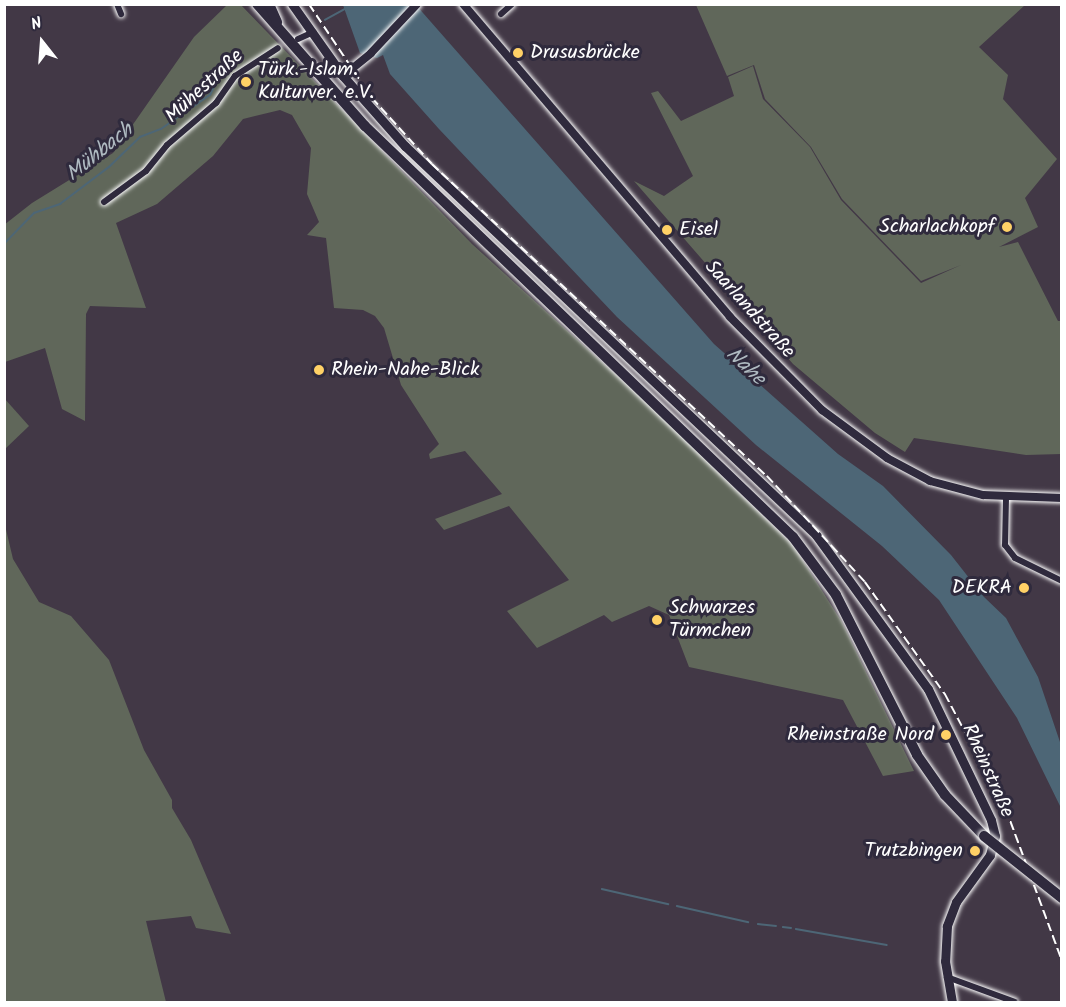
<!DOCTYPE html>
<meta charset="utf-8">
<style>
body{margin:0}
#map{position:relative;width:1066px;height:1007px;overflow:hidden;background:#423846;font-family:Kalam,sans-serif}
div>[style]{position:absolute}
.green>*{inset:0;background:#60675a}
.water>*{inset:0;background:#4d6676}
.stream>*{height:1.5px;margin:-0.75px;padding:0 0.75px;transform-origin:0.75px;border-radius:0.75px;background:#4d6676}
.roads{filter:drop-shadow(0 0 2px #fff) drop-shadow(0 0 2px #fff)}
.street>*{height:6px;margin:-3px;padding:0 3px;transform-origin:3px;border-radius:3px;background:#2f2a3d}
.secondary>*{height:8px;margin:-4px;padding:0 4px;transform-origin:4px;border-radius:4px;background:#2f2a3d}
.primary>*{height:9px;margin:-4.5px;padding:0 4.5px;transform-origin:4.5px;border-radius:4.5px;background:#2f2a3d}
.highway>*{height:10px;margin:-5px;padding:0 5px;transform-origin:5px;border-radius:5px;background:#2f2a3d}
.rail>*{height:1.5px;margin-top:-0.75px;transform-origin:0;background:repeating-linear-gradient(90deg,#fff 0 9px,transparent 0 13.5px)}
.bridges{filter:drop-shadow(0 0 2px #fff) drop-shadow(0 0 2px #fff)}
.highway-bridge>*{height:10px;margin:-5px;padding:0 5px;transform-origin:5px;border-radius:5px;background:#2f2a3d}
.dots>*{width:16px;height:16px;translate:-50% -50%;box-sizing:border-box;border:3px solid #2f2a3d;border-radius:50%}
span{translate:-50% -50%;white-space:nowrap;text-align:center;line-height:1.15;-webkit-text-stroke:6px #2f2a3d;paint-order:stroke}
.poi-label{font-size:20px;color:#fff}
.left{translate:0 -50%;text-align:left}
.right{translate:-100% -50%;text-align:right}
.street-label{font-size:20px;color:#fff}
.water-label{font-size:21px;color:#afbac1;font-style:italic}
.frame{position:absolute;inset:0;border:6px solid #fff;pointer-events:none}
.north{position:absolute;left:12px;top:12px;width:60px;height:60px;-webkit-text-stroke:4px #2f2a3d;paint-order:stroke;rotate:343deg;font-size:16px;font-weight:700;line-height:24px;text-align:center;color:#fff}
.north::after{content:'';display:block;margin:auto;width:21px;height:27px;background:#fff;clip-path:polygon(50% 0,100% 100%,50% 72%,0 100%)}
</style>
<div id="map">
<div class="green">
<i style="clip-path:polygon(227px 5px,241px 5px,472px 244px,646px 402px,793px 545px,842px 622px,914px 771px,883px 776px,843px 700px,689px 667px,669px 615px,649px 606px,612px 622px,604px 615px,537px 648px,507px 611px,569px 580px,509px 506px,444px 530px,435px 519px,502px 494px,465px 451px,430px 459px,429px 454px,439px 444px,401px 385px,384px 328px,375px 316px,363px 310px,334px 308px,326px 238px,307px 235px,319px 222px,307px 194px,311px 148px,292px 115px,280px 110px,243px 119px,213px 156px,157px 204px,116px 223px,146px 308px,90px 306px,86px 314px,85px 421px,62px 409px,45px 348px,5px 362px,4px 225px,32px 203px,113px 153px,194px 37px)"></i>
<i style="clip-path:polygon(696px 5px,1025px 5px,979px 47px,1008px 75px,1003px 99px,1057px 159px,1025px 198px,1038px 227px,999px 247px,1018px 242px,1058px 321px,1061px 321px,1061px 454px,1026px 455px,914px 438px,905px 452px,875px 433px,793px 364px,634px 181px,664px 196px,693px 176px,651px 93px,658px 91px,681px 121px,734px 96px,728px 77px,753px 66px,763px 99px,810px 147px,841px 200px,921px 283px,961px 265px,921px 281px,842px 199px,811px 147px,765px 99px,754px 65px,727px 76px)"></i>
<i style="clip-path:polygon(4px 398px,29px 426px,5px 449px,4px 449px)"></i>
<i style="clip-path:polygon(4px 521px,13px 559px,39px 602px,71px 616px,109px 660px,144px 750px,172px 800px,172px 808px,191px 840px,231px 934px,196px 928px,191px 916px,146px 921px,166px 1002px,5px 1002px)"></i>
</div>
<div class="water">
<i style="clip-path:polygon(343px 5px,416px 5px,714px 344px,838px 454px,883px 486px,951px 555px,984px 597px,1006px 618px,1038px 677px,1061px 745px,1061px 808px,1017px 718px,939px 600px,882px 546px,756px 445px,617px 317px,439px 129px,390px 74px,383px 55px,377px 58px,360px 53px)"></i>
</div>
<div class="stream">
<i style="left:325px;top:20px;width:23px;rotate:-29deg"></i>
<i style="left:4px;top:244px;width:43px;rotate:-45.9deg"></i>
<i style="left:34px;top:213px;width:28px;rotate:-19deg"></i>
<i style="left:60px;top:204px;width:61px;rotate:-37.1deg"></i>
<i style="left:109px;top:167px;width:43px;rotate:-44.1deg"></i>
<i style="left:140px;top:137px;width:22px;rotate:-21deg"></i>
<i style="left:161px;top:129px;width:60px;rotate:-34.8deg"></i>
<i style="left:210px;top:95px;width:29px;rotate:-63deg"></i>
<i style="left:223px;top:69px;width:18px;rotate:-38deg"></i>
<i style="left:602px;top:889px;width:68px;rotate:12.8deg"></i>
<i style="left:677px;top:906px;width:73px;rotate:12.7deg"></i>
<i style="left:758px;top:924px;width:18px;rotate:6deg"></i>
<i style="left:783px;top:927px;width:8px;rotate:7deg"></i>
<i style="left:796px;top:929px;width:92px;rotate:10deg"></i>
</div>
<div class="roads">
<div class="street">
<i style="left:117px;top:4px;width:11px;rotate:68deg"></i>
<i style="left:501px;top:14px;width:15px;rotate:-42deg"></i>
<i style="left:298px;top:39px;width:17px;rotate:-24deg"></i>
<i style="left:104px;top:202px;width:52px;rotate:-36.4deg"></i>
<i style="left:146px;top:171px;width:33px;rotate:-51deg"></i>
<i style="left:167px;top:145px;width:65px;rotate:-40.6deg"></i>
<i style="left:216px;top:103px;width:33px;rotate:-55deg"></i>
<i style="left:235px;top:76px;width:51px;rotate:-33.1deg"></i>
<i style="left:1006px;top:498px;width:47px;rotate:91.2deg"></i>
<i style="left:1005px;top:545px;width:16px;rotate:52deg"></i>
<i style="left:1015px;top:558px;width:52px;rotate:26.1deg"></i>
<i style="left:947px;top:977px;width:72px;rotate:20.2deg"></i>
</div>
<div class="secondary">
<i style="left:463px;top:4px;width:411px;rotate:49.5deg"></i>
<i style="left:730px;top:317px;width:131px;rotate:45.3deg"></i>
<i style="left:822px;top:410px;width:81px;rotate:36.4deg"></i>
<i style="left:887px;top:458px;width:49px;rotate:28.1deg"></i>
<i style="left:930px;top:481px;width:55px;rotate:14.8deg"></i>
<i style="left:983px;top:495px;width:79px;rotate:2.2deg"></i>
<i style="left:343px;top:76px;width:36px;rotate:-39deg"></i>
<i style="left:371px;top:53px;width:67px;rotate:-46.8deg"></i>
</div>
<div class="primary">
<i style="left:292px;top:4px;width:88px;rotate:54.7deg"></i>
<i style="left:343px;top:76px;width:94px;rotate:48.5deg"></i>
<i style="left:405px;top:146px;width:566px;rotate:43.42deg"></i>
<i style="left:816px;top:535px;width:190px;rotate:54deg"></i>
<i style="left:928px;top:689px;width:145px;rotate:64.3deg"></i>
<i style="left:991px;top:820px;width:16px;rotate:76deg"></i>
<i style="left:995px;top:836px;width:20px;rotate:105deg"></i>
<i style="left:990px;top:855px;width:58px;rotate:125.9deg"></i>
<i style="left:956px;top:902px;width:26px;rotate:111deg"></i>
<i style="left:947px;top:926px;width:35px;rotate:93deg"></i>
<i style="left:945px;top:961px;width:42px;rotate:80.3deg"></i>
</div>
<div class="highway">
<i style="left:257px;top:4px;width:163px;rotate:48.5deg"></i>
<i style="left:365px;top:126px;width:593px;rotate:43.84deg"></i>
<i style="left:793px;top:537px;width:72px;rotate:53.4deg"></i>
<i style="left:836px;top:595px;width:179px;rotate:63.1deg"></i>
<i style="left:917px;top:755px;width:49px;rotate:55deg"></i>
<i style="left:945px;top:795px;width:57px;rotate:46.4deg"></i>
<i style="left:269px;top:4px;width:20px;rotate:66deg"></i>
</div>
</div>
<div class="rail">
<i style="left:309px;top:4px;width:113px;rotate:56.2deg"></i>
<i style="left:372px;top:98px;width:89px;rotate:47.7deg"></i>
<i style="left:432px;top:164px;width:458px;rotate:43deg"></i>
<i style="left:767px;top:476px;width:144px;rotate:47.2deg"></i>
<i style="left:865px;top:582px;width:138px;rotate:54.5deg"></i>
<i style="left:945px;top:694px;width:130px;rotate:62.1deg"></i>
<i style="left:1006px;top:809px;width:161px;rotate:69.7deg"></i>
</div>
<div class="bridges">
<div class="highway-bridge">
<i style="left:984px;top:836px;width:100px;rotate:38.5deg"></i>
</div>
</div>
<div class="dots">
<i style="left:518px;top:53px;background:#ffd166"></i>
<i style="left:246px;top:82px;background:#ffd166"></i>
<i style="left:1007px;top:227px;background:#ffd166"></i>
<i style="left:667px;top:230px;background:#ffd166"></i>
<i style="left:319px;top:370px;background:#ffd166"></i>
<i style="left:1024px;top:588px;background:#ffd166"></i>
<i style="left:657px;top:620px;background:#ffd166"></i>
<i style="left:946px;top:735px;background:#ffd166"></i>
<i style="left:975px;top:851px;background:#ffd166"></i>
</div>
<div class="poi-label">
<span class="left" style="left:530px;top:53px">Drususbrücke</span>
<span class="left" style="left:258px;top:82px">Türk.-Islam.<br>Kulturver. e.V.</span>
<span class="right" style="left:995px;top:227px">Scharlachkopf</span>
<span class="left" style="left:679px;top:230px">Eisel</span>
<span class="left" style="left:331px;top:370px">Rhein-Nahe-Blick</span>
<span class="right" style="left:1012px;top:588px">DEKRA</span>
<span class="left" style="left:669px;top:620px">Schwarzes<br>Türmchen</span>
<span class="right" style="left:934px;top:735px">Rheinstraße Nord</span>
<span class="right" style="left:963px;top:851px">Trutzbingen</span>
</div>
<div class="street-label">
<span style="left:205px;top:87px;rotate:-43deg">Mühestraße</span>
<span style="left:749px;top:310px;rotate:48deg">Saarlandstraße</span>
<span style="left:987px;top:771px;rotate:66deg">Rheinstraße</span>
</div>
<div class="water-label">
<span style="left:100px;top:153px;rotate:-39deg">Mühbach</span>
<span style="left:745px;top:367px;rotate:43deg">Nahe</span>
</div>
<div class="frame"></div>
<div class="north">N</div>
</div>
